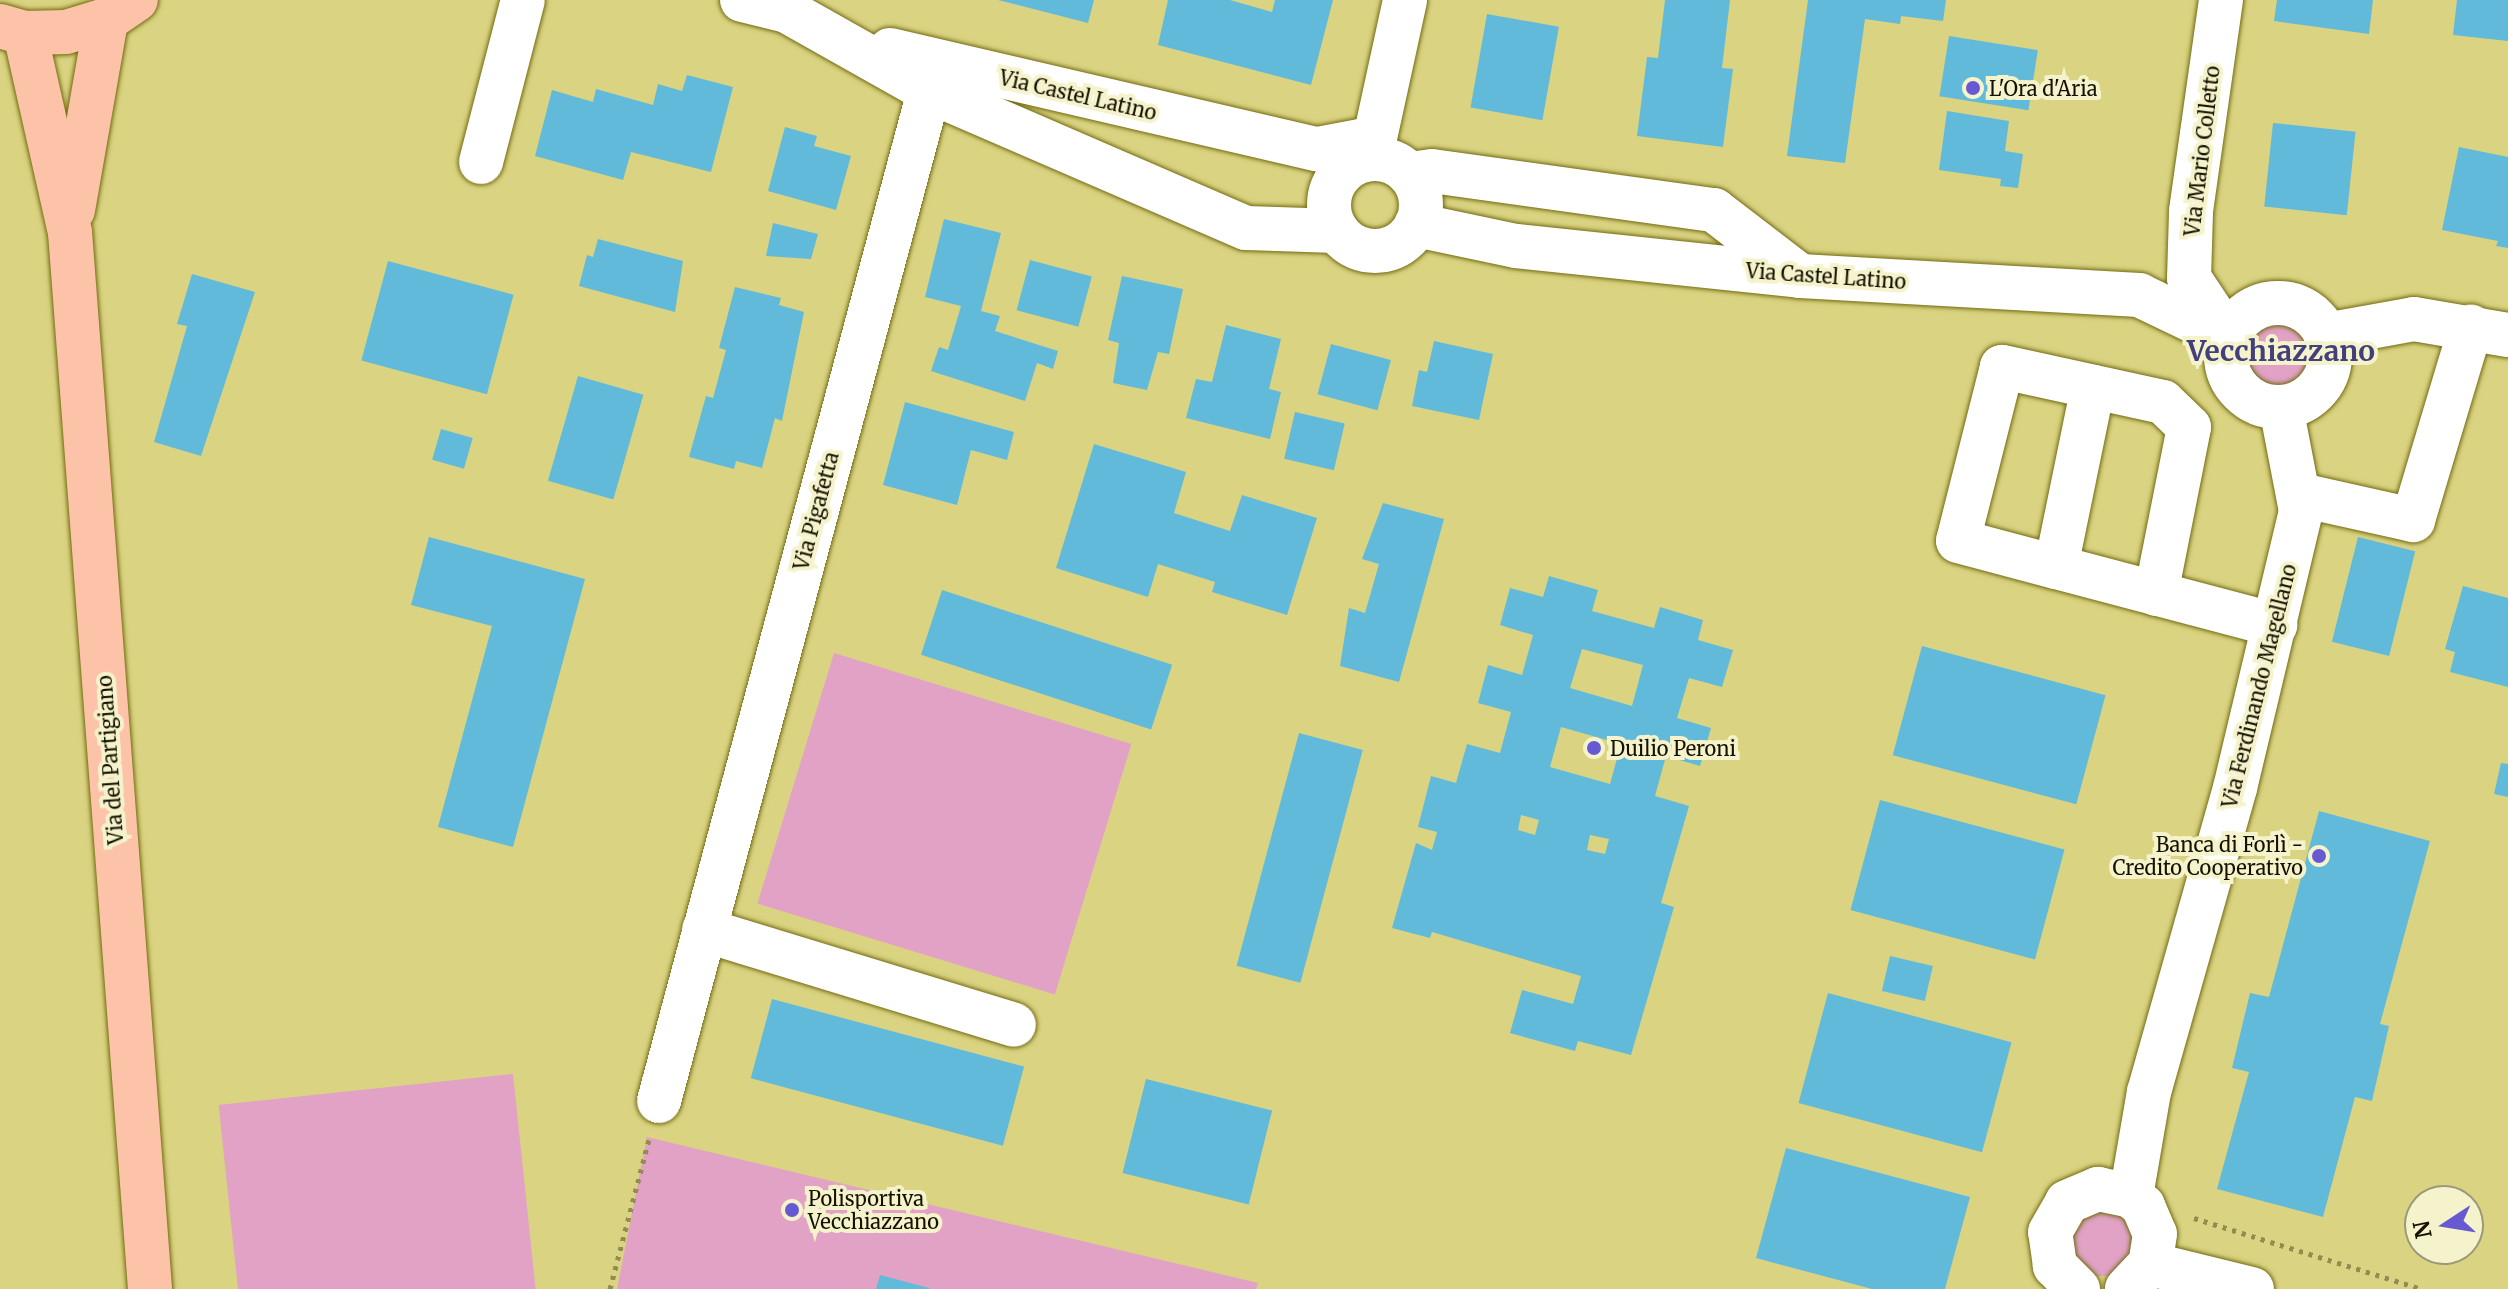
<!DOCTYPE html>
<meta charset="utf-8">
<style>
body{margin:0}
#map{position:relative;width:2508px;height:1289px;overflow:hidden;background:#dad381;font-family:Merriweather,serif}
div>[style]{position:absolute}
.green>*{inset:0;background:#e1a2c6;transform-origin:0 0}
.round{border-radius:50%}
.building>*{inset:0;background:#62bada;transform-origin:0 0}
.path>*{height:5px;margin-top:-2.5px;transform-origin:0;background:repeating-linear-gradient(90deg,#928c52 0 4px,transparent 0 10px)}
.roads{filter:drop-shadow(0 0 2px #746c12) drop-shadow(0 0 2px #746c12)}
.minor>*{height:44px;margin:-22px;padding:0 22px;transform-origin:22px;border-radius:22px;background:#fff}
.minor>.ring{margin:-22px;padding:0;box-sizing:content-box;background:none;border:44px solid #fff;border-radius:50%}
.major>*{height:44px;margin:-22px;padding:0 22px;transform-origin:22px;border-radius:22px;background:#fdc3a9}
.dots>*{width:22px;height:22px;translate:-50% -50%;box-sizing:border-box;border:4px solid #f5f3cb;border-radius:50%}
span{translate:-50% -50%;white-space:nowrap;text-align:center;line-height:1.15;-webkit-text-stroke:8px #f5f3cb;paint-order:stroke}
.poi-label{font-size:20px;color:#141100}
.left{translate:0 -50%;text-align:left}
.right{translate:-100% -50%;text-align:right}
.street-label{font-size:20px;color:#141100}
.district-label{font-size:28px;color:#433f7c;font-weight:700}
.north{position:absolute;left:2404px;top:1185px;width:80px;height:80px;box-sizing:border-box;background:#f5f3cb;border:2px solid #9b997a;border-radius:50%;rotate:258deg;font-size:22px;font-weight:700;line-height:32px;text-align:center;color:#141100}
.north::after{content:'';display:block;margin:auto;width:28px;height:36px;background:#6759d2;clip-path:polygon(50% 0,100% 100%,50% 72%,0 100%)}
</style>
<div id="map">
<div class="green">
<i class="round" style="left:2237px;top:314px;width:82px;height:82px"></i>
<i style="left:834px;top:653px;width:311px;height:262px;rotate:17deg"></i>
<i style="left:513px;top:1074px;width:216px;height:296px;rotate:84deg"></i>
<i style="clip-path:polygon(647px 1137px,1258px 1283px,1256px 1289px,617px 1289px)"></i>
<i style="clip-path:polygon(2086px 1209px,2131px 1218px,2137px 1252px,2114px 1276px,2091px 1276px,2072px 1261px,2070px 1226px)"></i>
</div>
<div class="building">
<i style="clip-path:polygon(998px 0,1094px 0,1088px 23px)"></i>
<i style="clip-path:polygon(1168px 0,1230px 0,1272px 12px,1275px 0,1333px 0,1311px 85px,1158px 45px)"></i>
<i style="clip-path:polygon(1665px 0,1730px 0,1722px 68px,1733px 69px,1723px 147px,1637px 136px,1647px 57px,1658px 58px)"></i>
<i style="clip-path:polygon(1808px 0,1946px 0,1943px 21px,1901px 16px,1900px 24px,1865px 19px,1845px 163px,1787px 156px)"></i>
<i style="clip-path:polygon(2277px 0,2373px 0,2369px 34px,2274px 21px)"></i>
<i style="clip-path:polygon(2457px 0,2508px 0,2508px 41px,2453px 35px)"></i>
<i style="left:1487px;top:14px;width:73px;height:95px;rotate:10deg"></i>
<i style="left:1949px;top:36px;width:90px;height:61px;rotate:9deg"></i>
<i style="clip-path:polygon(687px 75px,733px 87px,711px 172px,631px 152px,623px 180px,535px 156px,552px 90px,593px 102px,596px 89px,653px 105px,658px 84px,682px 91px)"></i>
<i style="clip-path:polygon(1947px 111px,2009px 121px,2005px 151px,2023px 154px,2018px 188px,2000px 186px,2001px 179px,1939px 170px)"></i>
<i style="left:2273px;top:123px;width:83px;height:84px;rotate:6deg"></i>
<i style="clip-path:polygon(785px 127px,817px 136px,814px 146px,851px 156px,836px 210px,768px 191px)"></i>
<i style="clip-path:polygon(2459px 147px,2508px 157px,2508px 248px,2496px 246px,2498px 241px,2442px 230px)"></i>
<i style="clip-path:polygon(944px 219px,1001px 233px,981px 311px,1000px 316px,995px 331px,1058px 351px,1053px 369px,1037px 363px,1025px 401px,931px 371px,939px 347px,948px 350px,961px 306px,925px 297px)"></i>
<i style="clip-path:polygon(773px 223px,818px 234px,811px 259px,766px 256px)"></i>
<i style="clip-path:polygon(598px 239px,683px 261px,675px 312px,579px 286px,587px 255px,593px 257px)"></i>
<i style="left:1030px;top:260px;width:64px;height:52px;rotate:15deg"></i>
<i style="left:388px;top:261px;width:130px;height:103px;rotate:15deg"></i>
<i style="clip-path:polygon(192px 274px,255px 292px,201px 456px,154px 442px,187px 326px,177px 324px)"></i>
<i style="clip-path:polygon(1122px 276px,1183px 289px,1169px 354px,1158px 352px,1147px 390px,1113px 383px,1119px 343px,1108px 340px)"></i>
<i style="clip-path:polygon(735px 287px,781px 298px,779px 305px,804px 312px,782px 421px,775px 418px,762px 468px,736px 461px,734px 469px,689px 457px,706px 396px,713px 398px,726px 350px,719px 348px)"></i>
<i style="clip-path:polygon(1226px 325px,1281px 339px,1269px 389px,1281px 392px,1270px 439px,1186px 418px,1196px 379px,1212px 382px)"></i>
<i style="clip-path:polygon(1434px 341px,1493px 354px,1479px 420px,1412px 406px,1419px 370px,1427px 372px)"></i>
<i style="left:1331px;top:344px;width:62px;height:52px;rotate:15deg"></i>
<i style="left:578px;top:376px;width:68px;height:109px;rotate:16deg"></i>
<i style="clip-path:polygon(905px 402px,1014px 432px,1007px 460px,971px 450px,957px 505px,883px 485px)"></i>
<i style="left:1295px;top:412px;width:51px;height:48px;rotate:13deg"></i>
<i style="left:441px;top:429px;width:33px;height:32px;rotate:16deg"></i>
<i style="clip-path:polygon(1094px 444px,1186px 472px,1174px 513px,1230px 531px,1242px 495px,1317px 518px,1287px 615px,1212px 592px,1215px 582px,1158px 564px,1148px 597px,1056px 568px)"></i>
<i style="clip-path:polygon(1383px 503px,1444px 519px,1399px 682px,1340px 666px,1349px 608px,1365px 613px,1379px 564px,1362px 559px)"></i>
<i style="clip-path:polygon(429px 537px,585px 579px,513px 847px,438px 827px,492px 626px,411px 605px)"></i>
<i style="left:2358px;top:537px;width:59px;height:108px;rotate:14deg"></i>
<i style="clip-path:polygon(evenodd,1549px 576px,1598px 590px,1592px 611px,1654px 628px,1660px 607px,1703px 620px,1698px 640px,1733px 650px,1722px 687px,1689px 678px,1677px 718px,1711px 728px,1700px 766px,1666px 756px,1655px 796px,1689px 806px,1661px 903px,1674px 907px,1631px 1055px,1578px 1041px,1575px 1051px,1510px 1033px,1522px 990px,1573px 1004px,1581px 976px,1432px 932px,1430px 938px,1392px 928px,1416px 843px,1432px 850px,1437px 832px,1418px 827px,1431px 776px,1456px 783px,1467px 744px,1500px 753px,1511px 712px,1478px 703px,1488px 665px,1522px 675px,1533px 635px,1500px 625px,1510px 588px,1543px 597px,1549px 576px,1582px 649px,1643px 665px,1632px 706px,1570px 688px,1582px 649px,1549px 576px,1561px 727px,1621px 744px,1610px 784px,1550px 767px,1561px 727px,1549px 576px,1521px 815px,1539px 820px,1535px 835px,1518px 830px,1521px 815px,1549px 576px,1590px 835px,1609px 839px,1605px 854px,1587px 850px,1590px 835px)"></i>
<i style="clip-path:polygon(2463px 586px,2508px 598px,2508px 687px,2450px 672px,2455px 652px,2445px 649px)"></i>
<i style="left:942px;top:590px;width:242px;height:68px;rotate:18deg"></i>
<i style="left:1922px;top:646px;width:190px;height:113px;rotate:15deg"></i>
<i style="left:1299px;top:733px;width:66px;height:241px;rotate:15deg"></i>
<i style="clip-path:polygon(2501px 763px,2508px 764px,2508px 797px,2494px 794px)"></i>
<i style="left:1880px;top:800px;width:191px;height:114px;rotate:15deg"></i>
<i style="clip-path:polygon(2319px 811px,2430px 841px,2380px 1024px,2389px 1026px,2372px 1101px,2355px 1097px,2323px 1217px,2217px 1189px,2249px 1072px,2232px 1068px,2250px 993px,2269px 997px)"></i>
<i style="left:1890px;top:956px;width:44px;height:36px;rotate:13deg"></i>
<i style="left:1828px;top:993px;width:190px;height:114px;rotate:15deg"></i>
<i style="left:772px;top:999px;width:261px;height:82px;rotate:15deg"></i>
<i style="left:1146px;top:1079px;width:130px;height:97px;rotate:14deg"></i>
<i style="clip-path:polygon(1786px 1148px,1970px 1197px,1945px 1289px,1872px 1289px,1756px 1258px)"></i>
<i style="clip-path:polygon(880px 1275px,929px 1288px,929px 1289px,876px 1289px)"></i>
</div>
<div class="path">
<i style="left:2194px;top:1218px;width:239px;rotate:17.3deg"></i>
<i style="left:610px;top:1289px;width:155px;rotate:-75.4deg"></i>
</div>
<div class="roads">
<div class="minor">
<i style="left:742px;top:0;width:46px;rotate:13.7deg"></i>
<i style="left:787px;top:11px;width:163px;rotate:29.4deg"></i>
<i style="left:929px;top:91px;width:345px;rotate:23.4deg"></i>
<i style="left:1246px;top:228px;width:91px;rotate:1.9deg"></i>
<i style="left:2221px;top:0;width:214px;rotate:98.1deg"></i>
<i style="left:2191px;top:212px;width:66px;rotate:91.7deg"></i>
<i style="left:2189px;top:278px;width:72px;rotate:56.3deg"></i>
<i style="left:890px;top:50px;width:438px;rotate:13.1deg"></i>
<i style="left:1317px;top:149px;width:59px;rotate:-10.7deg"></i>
<i class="ring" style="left:1329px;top:159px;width:48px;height:48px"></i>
<i style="left:1363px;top:160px;width:25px;rotate:-61deg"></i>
<i style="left:1375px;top:138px;width:141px;rotate:-77.7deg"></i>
<i style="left:481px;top:162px;width:167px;rotate:-75.5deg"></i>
<i style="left:1409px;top:174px;width:23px;rotate:-7deg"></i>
<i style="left:1432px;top:171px;width:285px;rotate:7.9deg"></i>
<i style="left:1714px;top:210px;width:108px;rotate:37.5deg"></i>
<i style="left:1416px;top:225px;width:102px;rotate:11.9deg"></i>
<i style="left:1516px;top:246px;width:286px;rotate:6deg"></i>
<i style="left:1800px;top:276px;width:340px;rotate:3.2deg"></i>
<i style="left:2139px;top:295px;width:100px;rotate:25.5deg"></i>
<i class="ring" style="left:2226px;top:303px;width:60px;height:60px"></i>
<i style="left:2326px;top:335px;width:89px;rotate:-10.3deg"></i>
<i style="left:2414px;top:319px;width:95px;rotate:9.7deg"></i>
<i style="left:2301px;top:495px;width:115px;rotate:12.6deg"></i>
<i style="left:2413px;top:520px;width:202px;rotate:-73.3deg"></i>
<i style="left:2056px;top:567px;width:184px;rotate:-78.4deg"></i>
<i style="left:2156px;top:594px;width:170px;rotate:-78.8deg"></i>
<i style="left:2189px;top:427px;width:36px;rotate:-136deg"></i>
<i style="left:2163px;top:402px;width:165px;rotate:-167.7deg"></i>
<i style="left:2002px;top:367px;width:179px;rotate:104.2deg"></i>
<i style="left:1958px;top:541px;width:101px;rotate:14.9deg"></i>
<i style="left:2056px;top:567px;width:227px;rotate:14.8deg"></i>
<i style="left:704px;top:930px;width:324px;rotate:17deg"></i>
<i style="left:659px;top:1101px;width:1045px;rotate:-75.03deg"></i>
<i style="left:2131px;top:1196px;width:106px;rotate:-80.2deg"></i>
<i style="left:2149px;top:1092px;width:316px;rotate:-74.2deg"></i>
<i style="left:2235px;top:788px;width:285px;rotate:-76.6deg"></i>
<i style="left:2301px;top:511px;width:106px;rotate:-100.9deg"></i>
<i style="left:2150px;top:1264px;width:105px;rotate:13.8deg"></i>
<i style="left:2078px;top:1289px;width:33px;rotate:-135deg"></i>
<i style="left:2055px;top:1266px;width:34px;rotate:-98deg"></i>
<i style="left:2050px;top:1232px;width:34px;rotate:-60deg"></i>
<i style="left:2067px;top:1202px;width:34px;rotate:-23deg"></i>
<i style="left:2098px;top:1189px;width:34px;rotate:12deg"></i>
<i style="left:2131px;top:1196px;width:16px;rotate:40deg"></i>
<i style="left:2143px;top:1206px;width:30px;rotate:67deg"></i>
<i style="left:2155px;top:1234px;width:30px;rotate:99deg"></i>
<i style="left:2150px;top:1264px;width:34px;rotate:133deg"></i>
</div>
<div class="major">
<i style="left:0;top:26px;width:26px;rotate:16deg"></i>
<i style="left:25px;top:33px;width:41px;rotate:-1.4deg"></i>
<i style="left:66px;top:32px;width:42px;rotate:-16.7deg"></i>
<i style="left:106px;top:20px;width:36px;rotate:-34deg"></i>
<i style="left:25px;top:33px;width:204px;rotate:77.3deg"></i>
<i style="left:70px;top:232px;width:1060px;rotate:85.67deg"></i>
<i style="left:73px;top:210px;width:193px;rotate:-80.1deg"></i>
</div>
</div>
<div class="dots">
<i style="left:1973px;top:88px;background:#6759d2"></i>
<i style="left:1594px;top:748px;background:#6759d2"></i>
<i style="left:2319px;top:856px;background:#6759d2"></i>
<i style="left:792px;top:1210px;background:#6759d2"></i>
</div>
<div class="poi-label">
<span class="left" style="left:1989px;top:88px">L'Ora d'Aria</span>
<span class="left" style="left:1610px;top:748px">Duilio Peroni</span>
<span class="right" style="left:2303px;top:856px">Banca di Forlì -<br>Credito Cooperativo</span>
<span class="left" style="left:808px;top:1210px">Polisportiva<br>Vecchiazzano</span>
</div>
<div class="street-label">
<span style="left:1078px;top:95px;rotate:13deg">Via Castel Latino</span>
<span style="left:2202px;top:151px;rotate:-83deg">Via Mario Colletto</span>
<span style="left:1826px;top:276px;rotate:4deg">Via Castel Latino</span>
<span style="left:816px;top:511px;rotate:-75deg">Via Pigafetta</span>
<span style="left:2259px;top:686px;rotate:-76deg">Via Ferdinando Magellano</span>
<span style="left:110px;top:760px;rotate:-94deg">Via del Partigiano</span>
</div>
<div class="district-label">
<span style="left:2281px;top:351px">Vecchiazzano</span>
</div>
<div class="north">N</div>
</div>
